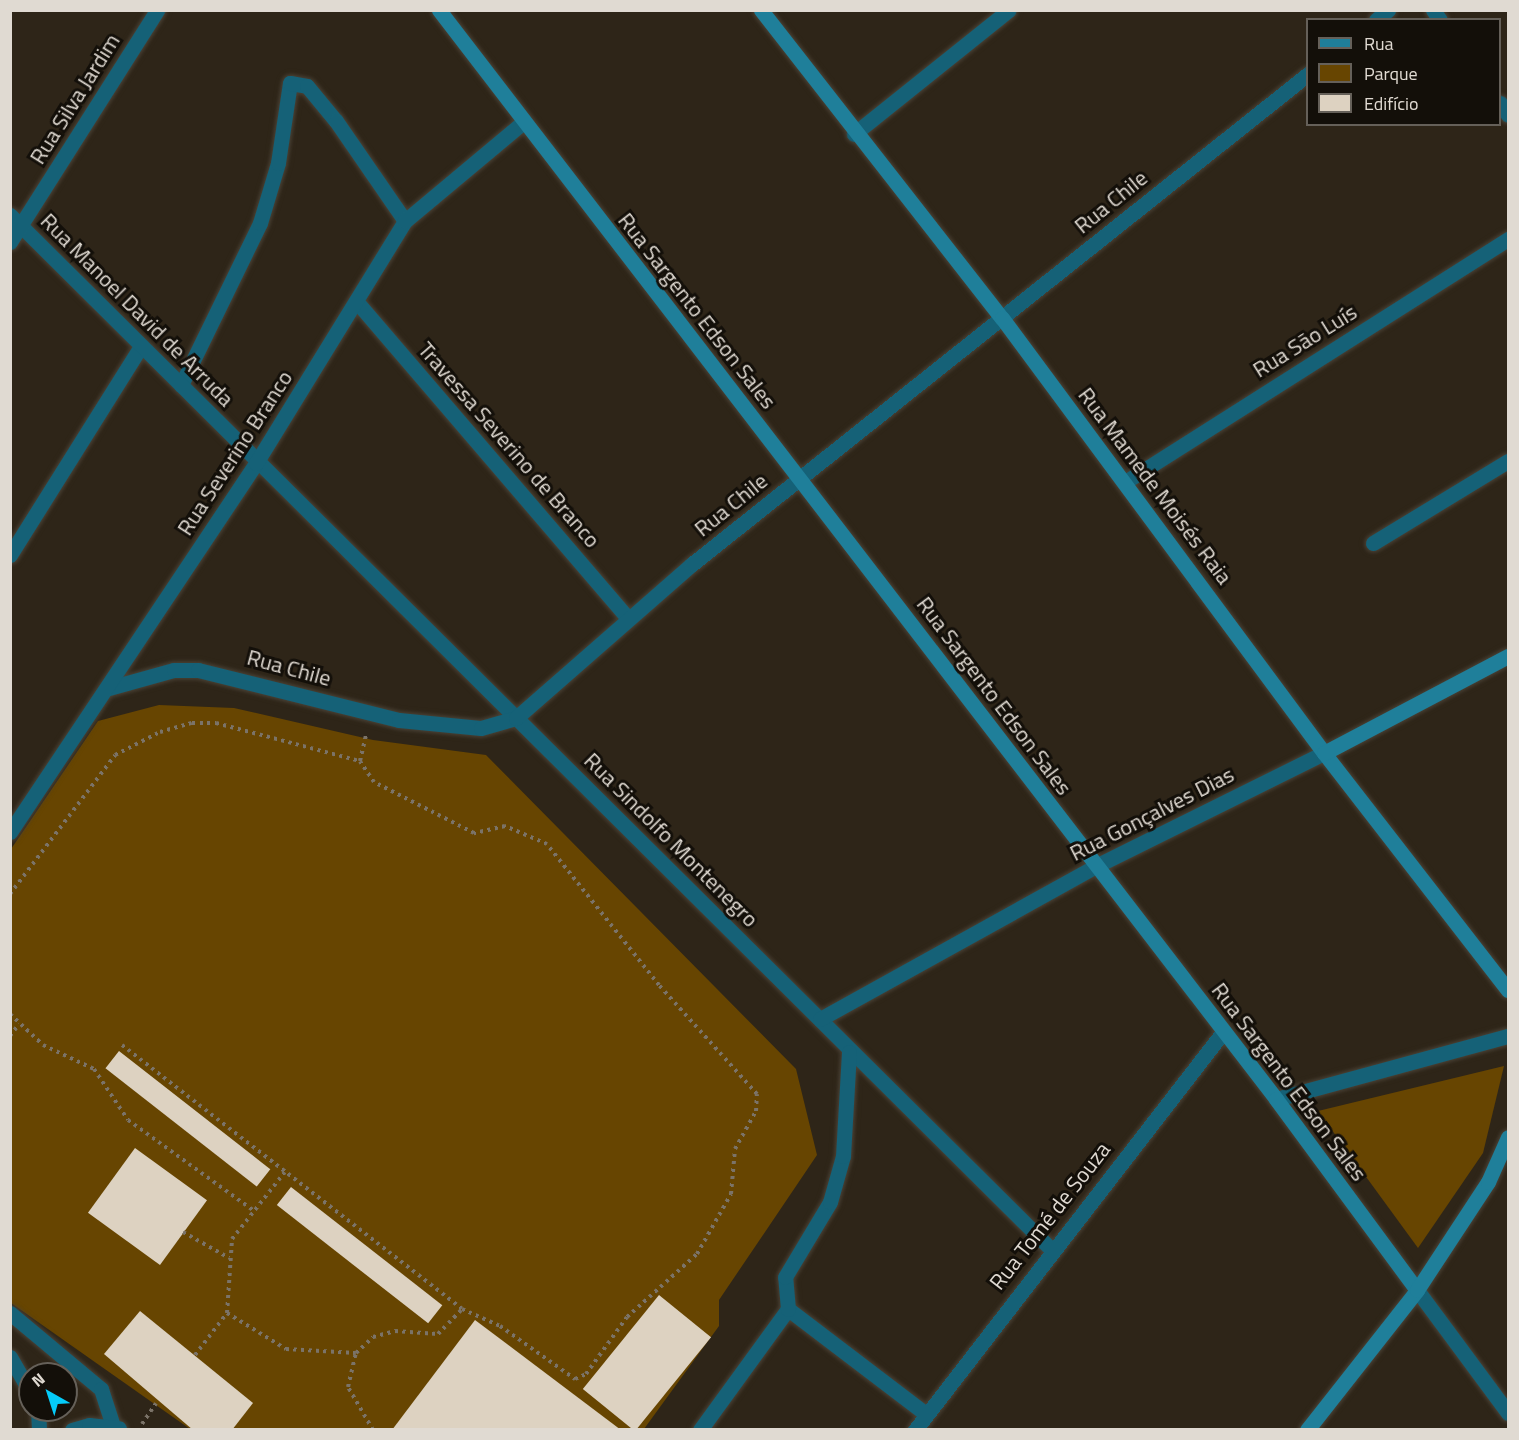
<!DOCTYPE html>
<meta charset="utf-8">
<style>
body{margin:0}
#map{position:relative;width:1519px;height:1440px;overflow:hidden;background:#2e2518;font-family:"Titillium Web",sans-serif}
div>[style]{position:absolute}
.green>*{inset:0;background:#674501}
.building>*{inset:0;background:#ddd2c1;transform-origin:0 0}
.path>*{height:4px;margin-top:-2px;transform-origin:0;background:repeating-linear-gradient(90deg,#7b7368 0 3px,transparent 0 7.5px)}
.roads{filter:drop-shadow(0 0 2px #4a4236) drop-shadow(0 0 2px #4a4236)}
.lane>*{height:15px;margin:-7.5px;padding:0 7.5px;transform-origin:7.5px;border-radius:7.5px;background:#156177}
.street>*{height:15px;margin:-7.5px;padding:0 7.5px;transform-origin:7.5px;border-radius:7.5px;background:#156177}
.secondary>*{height:15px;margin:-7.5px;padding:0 7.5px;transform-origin:7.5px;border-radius:7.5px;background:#1f7f9a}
span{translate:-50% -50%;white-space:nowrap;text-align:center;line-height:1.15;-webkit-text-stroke:6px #130f09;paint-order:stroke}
.street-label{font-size:22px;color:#e0dad2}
.frame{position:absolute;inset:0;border:12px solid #e0dad2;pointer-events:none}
.legend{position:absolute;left:1306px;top:18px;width:195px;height:108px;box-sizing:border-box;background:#130f09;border:2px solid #656059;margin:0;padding:8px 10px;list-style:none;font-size:18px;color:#e0dad2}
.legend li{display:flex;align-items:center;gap:12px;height:30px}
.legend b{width:30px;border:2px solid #656059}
.north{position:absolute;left:18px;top:1362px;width:60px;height:60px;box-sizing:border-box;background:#130f09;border:2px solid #656059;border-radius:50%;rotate:321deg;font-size:16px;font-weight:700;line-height:24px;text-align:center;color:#e0dad2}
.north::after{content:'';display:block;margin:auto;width:21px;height:27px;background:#05cbf9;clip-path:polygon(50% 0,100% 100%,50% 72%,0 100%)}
</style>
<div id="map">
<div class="green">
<i style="clip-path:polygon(159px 705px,234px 708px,373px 740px,486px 755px,796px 1069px,817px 1155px,719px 1300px,719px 1326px,644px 1429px,190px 1429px,11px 1303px,11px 849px,98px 721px)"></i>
<i style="clip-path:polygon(1504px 1066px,1483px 1153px,1418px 1248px,1318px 1111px)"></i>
</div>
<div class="building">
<i style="left:119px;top:1051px;width:192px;height:22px;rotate:38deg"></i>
<i style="left:135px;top:1148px;width:89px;height:80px;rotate:36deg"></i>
<i style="left:291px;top:1187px;width:192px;height:23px;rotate:38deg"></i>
<i style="left:659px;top:1295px;width:67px;height:121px;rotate:39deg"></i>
<i style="clip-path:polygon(140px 1311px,253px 1403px,232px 1430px,193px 1430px,104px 1354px)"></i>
<i style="clip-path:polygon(475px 1320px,621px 1430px,392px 1430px)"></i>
</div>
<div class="path">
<i style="left:10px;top:894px;width:174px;rotate:-52.9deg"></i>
<i style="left:115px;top:755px;width:51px;rotate:-27.1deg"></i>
<i style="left:160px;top:732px;width:33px;rotate:-16deg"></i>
<i style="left:192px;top:723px;width:24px"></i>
<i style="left:216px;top:723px;width:149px;rotate:14.8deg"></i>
<i style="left:10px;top:1014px;width:45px;rotate:43.2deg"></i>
<i style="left:43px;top:1045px;width:56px;rotate:25.2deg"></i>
<i style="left:94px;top:1069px;width:61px;rotate:56.3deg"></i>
<i style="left:128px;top:1120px;width:155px;rotate:35.8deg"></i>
<i style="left:10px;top:1036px;width:15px;rotate:-53deg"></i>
<i style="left:122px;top:1045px;width:430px;rotate:37.8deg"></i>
<i style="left:462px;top:1309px;width:42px;rotate:24.1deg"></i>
<i style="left:500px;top:1326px;width:92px;rotate:35.2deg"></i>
<i style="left:575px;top:1379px;width:12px;rotate:-24deg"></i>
<i style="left:586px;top:1374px;width:70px;rotate:-54.3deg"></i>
<i style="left:627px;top:1317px;width:94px;rotate:-42deg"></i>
<i style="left:697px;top:1254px;width:69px;rotate:-60.5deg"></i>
<i style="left:731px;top:1194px;width:45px;rotate:-84.9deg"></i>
<i style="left:735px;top:1149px;width:43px;rotate:-61.1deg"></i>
<i style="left:756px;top:1111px;width:17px;rotate:-87deg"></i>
<i style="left:757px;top:1094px;width:147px;rotate:-132deg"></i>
<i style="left:659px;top:985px;width:180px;rotate:-128.5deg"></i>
<i style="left:547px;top:844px;width:46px;rotate:-156.8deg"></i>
<i style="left:505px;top:826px;width:32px;rotate:167deg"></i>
<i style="left:474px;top:833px;width:112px;rotate:-153deg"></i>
<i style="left:374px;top:782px;width:25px;rotate:-124deg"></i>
<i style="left:360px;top:761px;width:27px;rotate:-77deg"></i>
<i style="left:183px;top:1232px;width:53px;rotate:29.5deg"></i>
<i style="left:227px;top:1313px;width:69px;rotate:31.4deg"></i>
<i style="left:286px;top:1349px;width:70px;rotate:3.3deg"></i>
<i style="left:195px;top:1355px;width:53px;rotate:-52.7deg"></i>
<i style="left:227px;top:1313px;width:74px;rotate:-86.1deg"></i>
<i style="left:232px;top:1239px;width:85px;rotate:-51.7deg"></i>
<i style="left:142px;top:1424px;width:25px;rotate:-56deg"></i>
<i style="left:373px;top:1430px;width:50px;rotate:-120.2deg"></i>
<i style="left:348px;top:1387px;width:35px;rotate:-77deg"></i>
<i style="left:356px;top:1353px;width:23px;rotate:-43deg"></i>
<i style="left:373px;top:1337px;width:23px;rotate:-15deg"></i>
<i style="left:395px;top:1331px;width:43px;rotate:4deg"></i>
<i style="left:438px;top:1334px;width:35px;rotate:-46deg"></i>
</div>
<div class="roads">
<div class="lane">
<i style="left:357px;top:302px;width:415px;rotate:49.4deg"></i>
<i style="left:181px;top:385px;width:180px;rotate:-64deg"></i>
<i style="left:260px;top:223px;width:63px;rotate:-73.3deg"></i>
<i style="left:278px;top:163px;width:81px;rotate:-81.5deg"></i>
<i style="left:290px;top:83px;width:17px;rotate:10deg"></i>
<i style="left:307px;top:86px;width:45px;rotate:50.4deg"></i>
<i style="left:336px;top:121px;width:121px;rotate:55.4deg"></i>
<i style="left:1373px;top:543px;width:158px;rotate:-31.3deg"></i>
<i style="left:10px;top:555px;width:247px;rotate:-57.9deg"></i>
</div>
<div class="street">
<i style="left:1433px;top:10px;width:12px;rotate:55deg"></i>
<i style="left:1376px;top:20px;width:16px;rotate:-40deg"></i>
<i style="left:1500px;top:103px;width:14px;rotate:56deg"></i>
<i style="left:854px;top:134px;width:198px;rotate:-38.7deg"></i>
<i style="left:10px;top:215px;width:1469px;rotate:44.81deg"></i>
<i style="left:10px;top:242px;width:275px;rotate:-57.6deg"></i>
<i style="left:1125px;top:482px;width:454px;rotate:-32.4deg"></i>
<i style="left:109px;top:688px;width:67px;rotate:-15.5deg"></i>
<i style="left:174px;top:670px;width:24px"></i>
<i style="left:198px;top:670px;width:207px;rotate:14deg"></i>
<i style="left:399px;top:720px;width:82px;rotate:5.6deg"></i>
<i style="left:481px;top:728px;width:36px;rotate:-16deg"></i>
<i style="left:516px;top:718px;width:234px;rotate:-41.2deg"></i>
<i style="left:692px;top:564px;width:787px;rotate:-38.5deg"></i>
<i style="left:10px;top:832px;width:443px;rotate:-56.3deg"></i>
<i style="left:256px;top:463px;width:284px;rotate:-58.4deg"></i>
<i style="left:405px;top:221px;width:153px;rotate:-39.9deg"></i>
<i style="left:820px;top:1019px;width:316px;rotate:-29deg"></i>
<i style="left:1096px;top:866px;width:254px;rotate:-26.4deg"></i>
<i style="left:1276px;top:1099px;width:240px;rotate:-15.2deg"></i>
<i style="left:1417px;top:1290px;width:153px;rotate:53.5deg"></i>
<i style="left:788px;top:1309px;width:173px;rotate:37.3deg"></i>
<i style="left:10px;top:1313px;width:119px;rotate:39.9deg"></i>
<i style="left:101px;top:1389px;width:39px;rotate:72deg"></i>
<i style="left:10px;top:1357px;width:39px;rotate:60deg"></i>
<i style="left:38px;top:1410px;width:20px;rotate:87deg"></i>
<i style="left:72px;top:1430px;width:18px;rotate:-16deg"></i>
<i style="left:89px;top:1425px;width:30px;rotate:6deg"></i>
<i style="left:700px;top:1430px;width:150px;rotate:-54deg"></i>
<i style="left:788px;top:1309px;width:32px;rotate:-95deg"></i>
<i style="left:785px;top:1277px;width:87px;rotate:-59deg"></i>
<i style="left:830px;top:1202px;width:48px;rotate:-74.2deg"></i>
<i style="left:843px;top:1156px;width:104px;rotate:-86.7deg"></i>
<i style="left:915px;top:1430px;width:503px;rotate:-52.26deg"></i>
</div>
<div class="secondary">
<i style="left:439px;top:10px;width:1373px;rotate:52.45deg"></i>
<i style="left:1276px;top:1099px;width:237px;rotate:53.6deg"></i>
<i style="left:761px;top:10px;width:391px;rotate:52deg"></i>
<i style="left:1002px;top:318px;width:541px;rotate:53.49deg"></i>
<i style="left:1324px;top:753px;width:300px;rotate:52.2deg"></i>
<i style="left:1324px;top:753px;width:208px;rotate:-27.8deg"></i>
<i style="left:1307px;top:1430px;width:178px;rotate:-51.8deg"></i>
<i style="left:1417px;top:1290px;width:129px;rotate:-56.7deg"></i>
<i style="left:1488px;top:1182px;width:49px;rotate:-66deg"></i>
</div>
</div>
<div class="street-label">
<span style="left:75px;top:99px;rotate:-58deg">Rua Silva Jardim</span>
<span style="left:1111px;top:202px;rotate:-39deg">Rua Chile</span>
<span style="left:137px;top:310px;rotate:45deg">Rua Manoel David de Arruda</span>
<span style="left:697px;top:311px;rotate:52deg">Rua Sargento Edson Sales</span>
<span style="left:1305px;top:341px;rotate:-32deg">Rua São Luís</span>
<span style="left:509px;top:445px;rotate:49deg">Travessa Severino de Branco</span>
<span style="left:235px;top:453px;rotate:-57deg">Rua Severino Branco</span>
<span style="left:1155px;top:486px;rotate:53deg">Rua Mamede Moisés Raia</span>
<span style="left:731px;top:505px;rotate:-39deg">Rua Chile</span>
<span style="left:289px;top:668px;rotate:15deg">Rua Chile</span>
<span style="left:994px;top:696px;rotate:53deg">Rua Sargento Edson Sales</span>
<span style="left:1152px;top:814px;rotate:-27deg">Rua Gonçalves Dias</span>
<span style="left:671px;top:840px;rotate:45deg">Rua Sindolfo Montenegro</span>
<span style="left:1289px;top:1082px;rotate:53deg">Rua Sargento Edson Sales</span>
<span style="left:1050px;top:1216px;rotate:-52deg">Rua Tomé de Souza</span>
</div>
<div class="frame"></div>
<ul class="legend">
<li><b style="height:8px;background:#1f7f9a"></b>Rua</li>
<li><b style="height:16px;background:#674501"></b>Parque</li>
<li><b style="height:16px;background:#ddd2c1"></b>Edifício</li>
</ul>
<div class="north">N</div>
</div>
